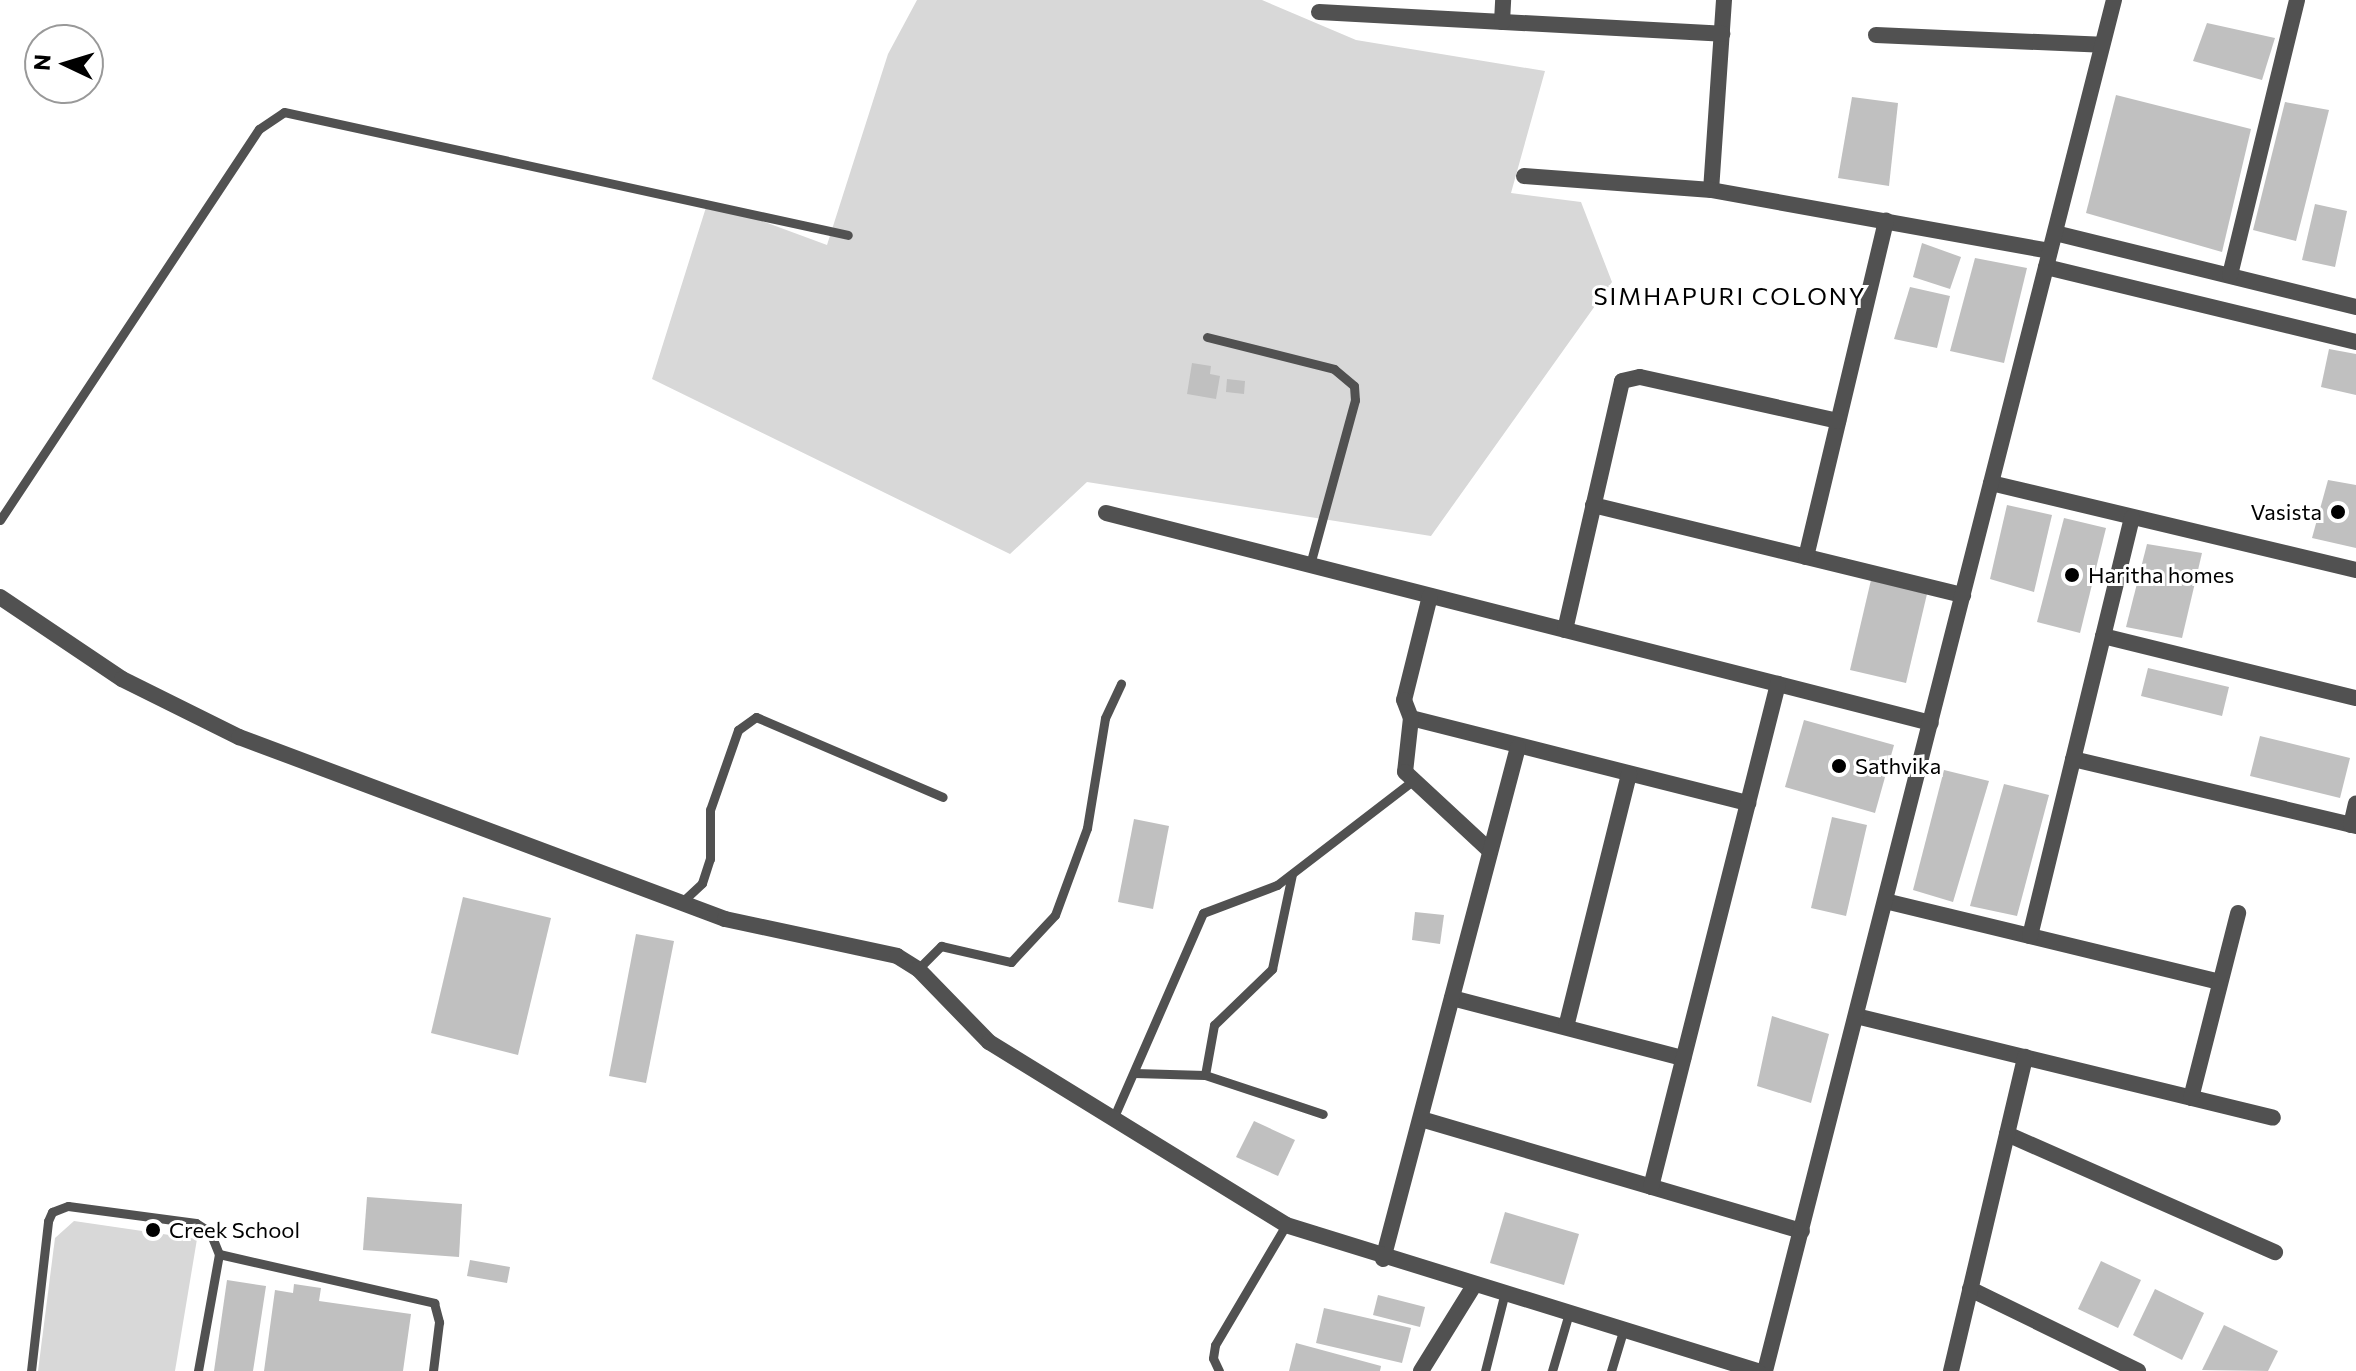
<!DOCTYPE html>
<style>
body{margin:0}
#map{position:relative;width:2356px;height:1371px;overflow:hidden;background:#fff;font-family:Commissioner,sans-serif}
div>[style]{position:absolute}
.green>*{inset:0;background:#d8d8d8}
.building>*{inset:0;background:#c0c0c0}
.service>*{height:9px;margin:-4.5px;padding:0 4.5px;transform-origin:4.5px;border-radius:4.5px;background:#515151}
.minor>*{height:16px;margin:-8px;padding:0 8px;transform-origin:8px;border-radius:8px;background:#515151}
.tertiary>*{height:16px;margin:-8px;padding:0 8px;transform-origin:8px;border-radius:8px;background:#515151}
.dots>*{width:22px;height:22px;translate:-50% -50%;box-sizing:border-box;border:4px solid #fff;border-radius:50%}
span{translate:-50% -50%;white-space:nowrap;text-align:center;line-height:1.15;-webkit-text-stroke:6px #fff;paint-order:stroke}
.poi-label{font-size:22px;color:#000}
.right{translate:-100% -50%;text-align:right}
.left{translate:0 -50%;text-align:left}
.neighbourhood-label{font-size:24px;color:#000;letter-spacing:2px}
.north{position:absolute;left:24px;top:24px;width:80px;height:80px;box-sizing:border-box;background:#fff;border:2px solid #999;border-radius:50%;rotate:274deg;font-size:22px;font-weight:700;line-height:32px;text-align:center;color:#000}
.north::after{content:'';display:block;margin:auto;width:28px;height:36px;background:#000;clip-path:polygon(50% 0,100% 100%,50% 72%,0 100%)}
</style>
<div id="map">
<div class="green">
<div style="clip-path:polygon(917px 0,1262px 0,1356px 40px,1545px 71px,1511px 193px,1581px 202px,1612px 282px,1431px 536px,1087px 482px,1010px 554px,652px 379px,708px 201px,827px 245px,888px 54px)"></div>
<div style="clip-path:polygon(74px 1221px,197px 1239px,175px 1371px,38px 1371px,55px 1238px)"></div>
</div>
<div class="building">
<div style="clip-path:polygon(2207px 23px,2275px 38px,2262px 80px,2193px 61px)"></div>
<div style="clip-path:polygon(2116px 95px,2251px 129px,2222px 252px,2086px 213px)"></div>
<div style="clip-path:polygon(1852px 97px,1898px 103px,1889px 186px,1838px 178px)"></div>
<div style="clip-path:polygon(2285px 102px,2329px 110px,2296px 241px,2253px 230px)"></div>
<div style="clip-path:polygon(2315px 204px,2347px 211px,2335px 267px,2302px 260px)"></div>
<div style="clip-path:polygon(1922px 243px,1961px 257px,1950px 289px,1913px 277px)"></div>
<div style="clip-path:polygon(1975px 258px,2027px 268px,2004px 363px,1950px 351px)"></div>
<div style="clip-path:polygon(1910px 287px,1950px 296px,1937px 348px,1894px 339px)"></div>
<div style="clip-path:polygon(2329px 349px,2356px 354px,2356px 395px,2321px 387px)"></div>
<div style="clip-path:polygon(1192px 363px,1211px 366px,1210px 374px,1220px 376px,1216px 399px,1187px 394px)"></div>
<div style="clip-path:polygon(1227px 379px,1245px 381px,1244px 394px,1226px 392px)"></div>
<div style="clip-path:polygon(2328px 480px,2356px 485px,2356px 548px,2312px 538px)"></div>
<div style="clip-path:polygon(2007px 505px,2052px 515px,2034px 592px,1990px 579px)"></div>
<div style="clip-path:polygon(2064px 518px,2106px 528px,2080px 633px,2037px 622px)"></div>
<div style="clip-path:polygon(2147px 544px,2202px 553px,2182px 638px,2126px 627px)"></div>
<div style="clip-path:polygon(1871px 580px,1927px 594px,1906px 683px,1850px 670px)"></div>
<div style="clip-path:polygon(2148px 668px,2229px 687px,2222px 716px,2141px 696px)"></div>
<div style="clip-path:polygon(1804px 720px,1894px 745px,1875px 813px,1785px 787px)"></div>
<div style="clip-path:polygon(2260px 736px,2350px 758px,2340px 798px,2250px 776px)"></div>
<div style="clip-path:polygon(1944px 770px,1989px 781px,1953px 902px,1913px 890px)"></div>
<div style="clip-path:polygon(2004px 784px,2049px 795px,2017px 916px,1970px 906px)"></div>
<div style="clip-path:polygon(1832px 817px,1867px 825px,1846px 916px,1811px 908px)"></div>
<div style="clip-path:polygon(1134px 819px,1169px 826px,1153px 909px,1118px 902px)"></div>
<div style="clip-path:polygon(463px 897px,551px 918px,518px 1055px,431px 1033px)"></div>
<div style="clip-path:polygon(1415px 912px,1444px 915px,1440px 944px,1412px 940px)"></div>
<div style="clip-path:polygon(636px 934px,674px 941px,646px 1083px,609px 1076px)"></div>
<div style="clip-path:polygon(1772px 1016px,1829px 1034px,1811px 1103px,1757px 1086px)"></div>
<div style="clip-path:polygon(1254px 1121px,1295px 1140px,1278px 1176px,1236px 1157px)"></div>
<div style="clip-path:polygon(367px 1197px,462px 1204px,459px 1257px,363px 1250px)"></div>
<div style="clip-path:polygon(1505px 1212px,1579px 1234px,1564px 1285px,1490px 1263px)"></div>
<div style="clip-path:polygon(470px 1260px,510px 1267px,507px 1283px,467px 1276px)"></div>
<div style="clip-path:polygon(2101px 1261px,2141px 1280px,2118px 1328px,2078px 1309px)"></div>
<div style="clip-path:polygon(227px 1280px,266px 1286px,253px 1371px,214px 1371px)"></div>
<div style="clip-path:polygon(294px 1284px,321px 1288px,319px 1301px,411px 1314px,403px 1371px,264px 1371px,275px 1290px,293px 1293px)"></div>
<div style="clip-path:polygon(2155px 1289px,2204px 1313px,2182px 1360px,2133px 1335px)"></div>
<div style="clip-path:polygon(1378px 1295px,1425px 1307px,1420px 1327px,1373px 1315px)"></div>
<div style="clip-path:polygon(1324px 1308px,1411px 1328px,1402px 1363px,1316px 1343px)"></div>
<div style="clip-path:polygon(2224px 1325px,2278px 1351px,2268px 1371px,2202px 1370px)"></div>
<div style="clip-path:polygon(1296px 1343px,1381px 1366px,1380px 1371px,1289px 1371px)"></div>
</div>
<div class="service">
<div style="left:1207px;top:337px;width:131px;rotate:14.1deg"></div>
<div style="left:1334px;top:369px;width:26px;rotate:40deg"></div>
<div style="left:1354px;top:386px;width:14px;rotate:86deg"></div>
<div style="left:1355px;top:400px;width:171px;rotate:105.3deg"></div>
<div style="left:0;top:520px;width:469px;rotate:-56.5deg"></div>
<div style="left:259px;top:129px;width:30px;rotate:-34deg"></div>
<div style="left:284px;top:112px;width:577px;rotate:12.3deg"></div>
<div style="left:683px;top:901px;width:26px;rotate:-43deg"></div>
<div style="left:702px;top:883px;width:25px;rotate:-72deg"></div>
<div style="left:710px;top:859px;width:49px;rotate:-90deg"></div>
<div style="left:710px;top:810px;width:85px;rotate:-70.7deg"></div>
<div style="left:738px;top:730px;width:22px;rotate:-36deg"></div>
<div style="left:756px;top:717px;width:203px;rotate:23.2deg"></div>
<div style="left:918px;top:969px;width:33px;rotate:-45deg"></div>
<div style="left:941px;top:946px;width:72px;rotate:12.9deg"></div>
<div style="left:1011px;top:962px;width:64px;rotate:-46.9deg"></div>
<div style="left:1055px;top:915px;width:93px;rotate:-69.8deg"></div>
<div style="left:1087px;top:828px;width:111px;rotate:-80.7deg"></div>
<div style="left:1105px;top:718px;width:38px;rotate:-65deg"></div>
<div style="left:1134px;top:1073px;width:71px;rotate:1.6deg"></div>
<div style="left:1205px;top:1075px;width:124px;rotate:18.3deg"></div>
<div style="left:1205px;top:1075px;width:51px;rotate:-79.8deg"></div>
<div style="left:1214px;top:1025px;width:81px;rotate:-44deg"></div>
<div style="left:1272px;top:969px;width:97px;rotate:-78.1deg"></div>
<div style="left:1113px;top:1119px;width:225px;rotate:-66.4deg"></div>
<div style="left:1203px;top:913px;width:79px;rotate:-20.7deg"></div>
<div style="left:1277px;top:885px;width:173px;rotate:-37.5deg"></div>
<div style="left:219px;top:1254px;width:221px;rotate:12.8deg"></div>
<div style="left:434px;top:1303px;width:20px;rotate:75deg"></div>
<div style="left:439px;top:1322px;width:49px;rotate:97deg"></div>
<div style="left:31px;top:1371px;width:151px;rotate:-83.5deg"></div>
<div style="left:48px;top:1221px;width:10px;rotate:-66deg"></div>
<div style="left:52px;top:1212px;width:17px;rotate:-21deg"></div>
<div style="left:68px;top:1206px;width:129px;rotate:7.6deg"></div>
<div style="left:196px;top:1223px;width:17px;rotate:33deg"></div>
<div style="left:210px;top:1232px;width:24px;rotate:68deg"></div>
<div style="left:219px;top:1254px;width:119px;rotate:100.2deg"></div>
<div style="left:1219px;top:1371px;width:14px;rotate:-115deg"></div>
<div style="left:1213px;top:1358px;width:13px;rotate:-81deg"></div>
<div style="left:1215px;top:1345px;width:139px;rotate:-59.4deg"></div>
<div style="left:1485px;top:1371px;width:77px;rotate:-75.8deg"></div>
<div style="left:1552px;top:1371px;width:60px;rotate:-73.7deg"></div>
<div style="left:1611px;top:1371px;width:45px;rotate:-73.2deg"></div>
</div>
<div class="minor">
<div style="left:1724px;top:0;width:190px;rotate:93.9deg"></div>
<div style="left:1711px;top:190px;width:344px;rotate:10.2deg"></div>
<div style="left:1319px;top:12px;width:404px;rotate:3.1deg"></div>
<div style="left:1502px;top:22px;width:22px;rotate:-87deg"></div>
<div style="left:1876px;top:35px;width:226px;rotate:2.5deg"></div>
<div style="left:1524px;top:176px;width:188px;rotate:4.3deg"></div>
<div style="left:2055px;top:233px;width:310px;rotate:13.8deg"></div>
<div style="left:2046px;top:267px;width:319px;rotate:13.6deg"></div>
<div style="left:2230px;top:275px;width:283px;rotate:-76.3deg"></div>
<div style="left:1991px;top:483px;width:375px;rotate:13.4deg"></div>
<div style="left:1593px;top:505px;width:381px;rotate:13.7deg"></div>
<div style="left:1106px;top:513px;width:851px;rotate:14.28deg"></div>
<div style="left:1806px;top:557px;width:346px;rotate:-76.6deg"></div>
<div style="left:1430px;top:596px;width:107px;rotate:104deg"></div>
<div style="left:1404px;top:700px;width:19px;rotate:69deg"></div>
<div style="left:1411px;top:718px;width:348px;rotate:14.2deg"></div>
<div style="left:1565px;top:630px;width:255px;rotate:-77.1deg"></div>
<div style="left:1622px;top:381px;width:18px;rotate:-13deg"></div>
<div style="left:1640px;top:377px;width:203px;rotate:12.5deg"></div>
<div style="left:2103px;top:636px;width:260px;rotate:13.8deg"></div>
<div style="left:1411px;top:718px;width:54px;rotate:96.3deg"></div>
<div style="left:1405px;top:772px;width:116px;rotate:42.9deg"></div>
<div style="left:2073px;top:759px;width:291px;rotate:13.3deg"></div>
<div style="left:2351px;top:825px;width:22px;rotate:-77deg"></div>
<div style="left:1885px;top:901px;width:344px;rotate:13.6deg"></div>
<div style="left:2030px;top:936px;width:431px;rotate:-76.3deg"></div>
<div style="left:1452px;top:998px;width:239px;rotate:14.6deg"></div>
<div style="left:1856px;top:1016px;width:429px;rotate:13.7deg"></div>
<div style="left:1566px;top:1027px;width:261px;rotate:-76deg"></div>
<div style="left:2191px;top:1098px;width:191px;rotate:-75.7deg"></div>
<div style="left:1421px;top:1119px;width:397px;rotate:16.4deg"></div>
<div style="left:2007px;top:1134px;width:293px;rotate:23.8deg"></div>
<div style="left:1651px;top:1187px;width:519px;rotate:-75.83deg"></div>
<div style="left:1383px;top:1259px;width:529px;rotate:-75.23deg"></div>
<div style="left:1970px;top:1289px;width:187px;rotate:26deg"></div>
<div style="left:1421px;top:1371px;width:99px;rotate:-58.2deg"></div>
<div style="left:1765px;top:1371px;width:1415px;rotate:-75.72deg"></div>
<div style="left:1951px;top:1371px;width:323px;rotate:-76.7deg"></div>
</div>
<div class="tertiary">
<div style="left:0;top:597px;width:147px;rotate:33.9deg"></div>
<div style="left:122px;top:679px;width:131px;rotate:26.4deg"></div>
<div style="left:239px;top:737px;width:519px;rotate:20.53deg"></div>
<div style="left:725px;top:919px;width:176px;rotate:12.1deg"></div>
<div style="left:897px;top:956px;width:25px;rotate:32deg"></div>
<div style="left:918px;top:969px;width:102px;rotate:45.8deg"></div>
<div style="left:989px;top:1042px;width:349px;rotate:31.6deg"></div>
<div style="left:1286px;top:1225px;width:494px;rotate:17.2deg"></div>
</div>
<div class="dots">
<div style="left:2338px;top:512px;background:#000"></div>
<div style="left:2072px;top:575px;background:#000"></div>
<div style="left:1839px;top:766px;background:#000"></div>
<div style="left:153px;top:1230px;background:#000"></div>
</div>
<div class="poi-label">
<span class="right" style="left:2322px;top:512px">Vasista</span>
<span class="left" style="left:2088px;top:575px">Haritha homes</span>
<span class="left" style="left:1855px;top:766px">Sathvika</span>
<span class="left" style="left:169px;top:1230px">Creek School</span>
</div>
<div class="neighbourhood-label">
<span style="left:1730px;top:296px">SIMHAPURI COLONY</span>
</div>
<div class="north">N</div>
</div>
